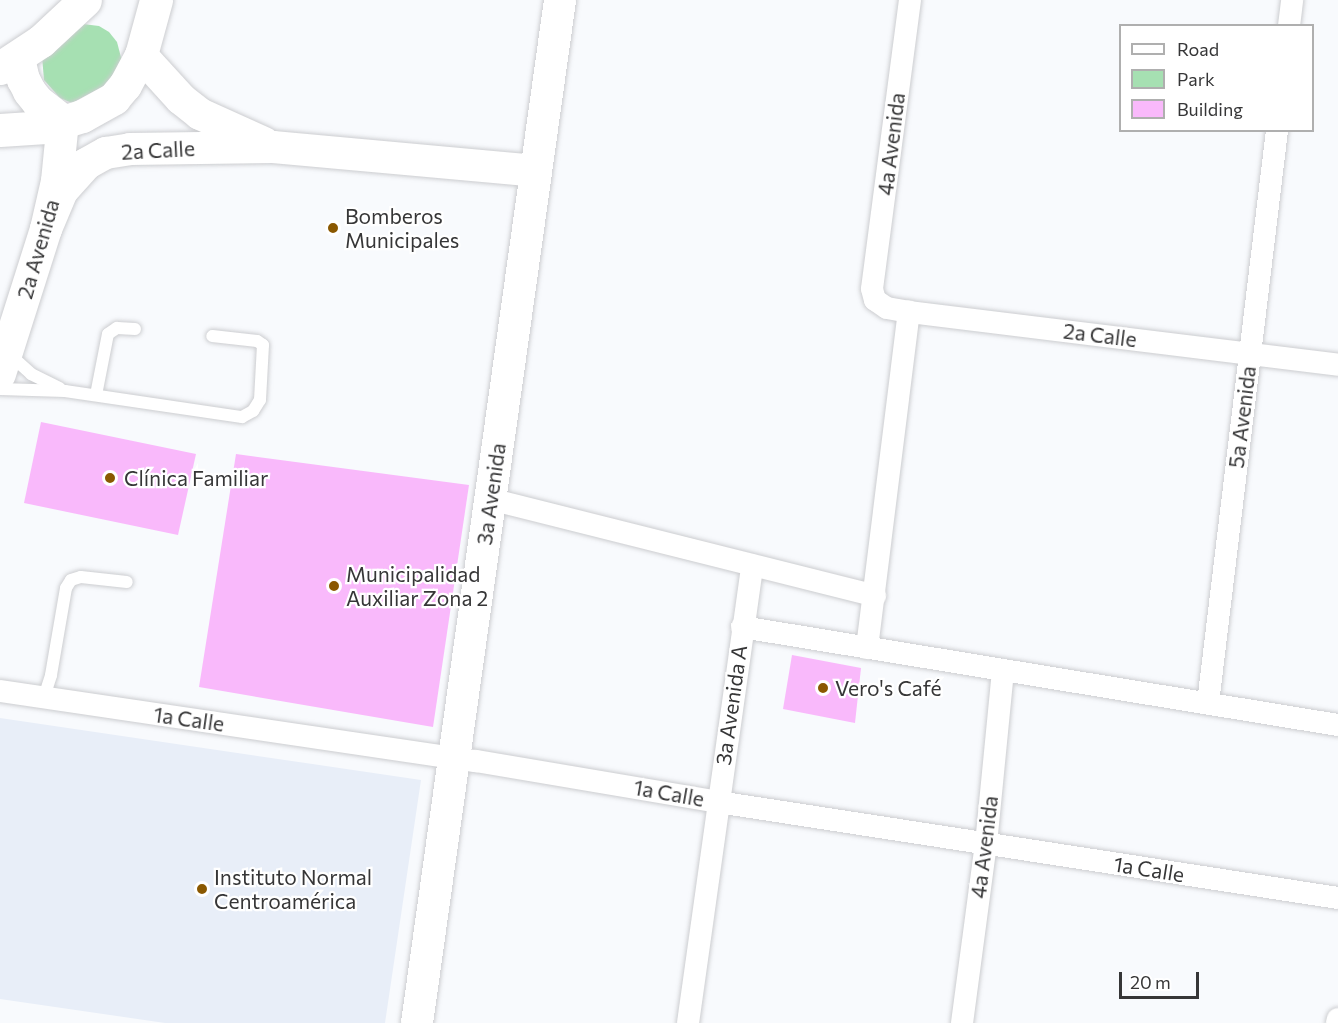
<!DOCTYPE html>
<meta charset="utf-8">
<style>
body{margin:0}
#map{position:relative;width:1338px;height:1023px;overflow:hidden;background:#f8fafd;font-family:Commissioner,sans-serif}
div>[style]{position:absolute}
.built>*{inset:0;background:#e8eef8}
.green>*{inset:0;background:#a6e0b2}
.building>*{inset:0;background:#f9b9fb}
.roads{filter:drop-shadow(0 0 2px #cccdd0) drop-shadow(0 0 2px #cccdd0)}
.lane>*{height:12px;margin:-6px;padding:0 6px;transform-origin:6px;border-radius:6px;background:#fff}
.street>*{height:22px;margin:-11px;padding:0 11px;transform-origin:11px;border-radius:11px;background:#fff}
.secondary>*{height:32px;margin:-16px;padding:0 16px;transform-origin:16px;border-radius:16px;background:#fff}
.highway>*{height:33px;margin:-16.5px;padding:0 16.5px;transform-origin:16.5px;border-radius:16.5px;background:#fff}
.dots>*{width:16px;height:16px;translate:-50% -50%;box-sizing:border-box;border:3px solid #fff;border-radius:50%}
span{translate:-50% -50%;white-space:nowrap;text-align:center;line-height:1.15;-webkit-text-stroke:4.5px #fff;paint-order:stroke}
.street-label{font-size:21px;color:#363637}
.poi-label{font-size:21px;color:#363637}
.left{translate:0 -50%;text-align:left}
.legend{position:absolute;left:1119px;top:24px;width:195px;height:108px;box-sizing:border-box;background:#fff;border:2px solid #afafaf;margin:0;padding:8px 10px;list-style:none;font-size:18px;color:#363637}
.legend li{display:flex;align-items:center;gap:12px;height:30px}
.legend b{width:30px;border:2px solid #afafaf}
.scale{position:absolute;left:1119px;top:972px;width:80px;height:27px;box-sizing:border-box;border:3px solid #363637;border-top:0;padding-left:8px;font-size:18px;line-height:21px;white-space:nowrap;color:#363637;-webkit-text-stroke:4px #fff;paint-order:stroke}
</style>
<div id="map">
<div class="built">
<div style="clip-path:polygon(0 718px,421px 780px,385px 1023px,165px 1023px,0 999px)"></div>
</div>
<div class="green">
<div style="clip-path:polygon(75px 23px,99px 26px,109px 32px,117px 42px,123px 65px,121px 77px,72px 103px,60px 98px,44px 80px,42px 56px)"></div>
</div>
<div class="building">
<div style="clip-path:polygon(41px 422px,196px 454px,178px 535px,24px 503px)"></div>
<div style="clip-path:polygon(236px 454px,469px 485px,433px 727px,199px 687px)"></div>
<div style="clip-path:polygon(792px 655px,861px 668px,855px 723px,783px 709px)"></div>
</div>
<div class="roads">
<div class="lane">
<div style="left:8px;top:353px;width:31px;rotate:42deg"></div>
<div style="left:31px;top:374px;width:32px;rotate:26deg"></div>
<div style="left:0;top:389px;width:65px;rotate:1.8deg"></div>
<div style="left:65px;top:391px;width:179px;rotate:8.4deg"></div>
<div style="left:242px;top:417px;width:13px;rotate:-29deg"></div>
<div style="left:253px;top:411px;width:13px;rotate:-58deg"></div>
<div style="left:260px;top:400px;width:55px;rotate:-86.9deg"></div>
<div style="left:263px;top:345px;width:7px;rotate:-146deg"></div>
<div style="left:257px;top:341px;width:45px;rotate:-173.7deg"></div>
<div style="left:96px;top:395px;width:62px;rotate:-78.9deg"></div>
<div style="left:108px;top:334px;width:11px;rotate:-34deg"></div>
<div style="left:117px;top:328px;width:18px;rotate:3deg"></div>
<div style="left:44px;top:697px;width:23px;rotate:-72deg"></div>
<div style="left:51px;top:675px;width:88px;rotate:-80.2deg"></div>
<div style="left:66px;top:588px;width:9px;rotate:-58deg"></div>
<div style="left:71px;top:580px;width:10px;rotate:-17deg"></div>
<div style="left:81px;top:577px;width:46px;rotate:6.2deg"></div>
</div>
<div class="street">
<div style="left:910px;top:0;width:291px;rotate:97.5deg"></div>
<div style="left:872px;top:289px;width:11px;rotate:75deg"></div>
<div style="left:875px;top:300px;width:14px;rotate:34deg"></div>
<div style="left:887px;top:308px;width:22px;rotate:10deg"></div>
<div style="left:909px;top:312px;width:432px;rotate:7deg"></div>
<div style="left:1289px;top:26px;width:26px;rotate:-83deg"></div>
<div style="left:490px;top:499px;width:397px;rotate:14.1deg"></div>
<div style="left:742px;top:627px;width:604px;rotate:9.34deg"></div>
<div style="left:867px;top:648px;width:339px;rotate:-82.9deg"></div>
<div style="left:0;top:691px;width:481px;rotate:8.4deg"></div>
<div style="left:476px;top:761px;width:245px;rotate:9.6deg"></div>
<div style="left:718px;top:802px;width:627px;rotate:8.8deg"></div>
<div style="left:1208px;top:703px;width:577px;rotate:-83.13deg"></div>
<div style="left:688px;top:1023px;width:462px;rotate:-82deg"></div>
<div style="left:962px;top:1023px;width:181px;rotate:-82.4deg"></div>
<div style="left:986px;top:844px;width:175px;rotate:-84.4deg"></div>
<div style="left:1337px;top:1023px;width:4px;rotate:-76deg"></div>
</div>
<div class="secondary">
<div style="left:141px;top:55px;width:59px;rotate:47.7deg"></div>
<div style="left:181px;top:99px;width:24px;rotate:38deg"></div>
<div style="left:200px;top:114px;width:70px;rotate:24.4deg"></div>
<div style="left:46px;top:229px;width:41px;rotate:-67.2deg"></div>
<div style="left:62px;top:191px;width:36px;rotate:-48deg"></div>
<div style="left:86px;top:164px;width:23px;rotate:-29deg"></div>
<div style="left:106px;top:153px;width:24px;rotate:-9deg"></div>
<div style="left:130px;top:149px;width:143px;rotate:-0.8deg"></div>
<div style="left:273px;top:147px;width:264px;rotate:5.2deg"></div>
<div style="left:0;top:374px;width:152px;rotate:-72.4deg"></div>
<div style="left:46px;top:229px;width:49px;rotate:-77.1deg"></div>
<div style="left:57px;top:181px;width:60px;rotate:-84.3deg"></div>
<div style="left:417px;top:1023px;width:1033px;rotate:-82.04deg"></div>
</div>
<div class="highway">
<div style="left:18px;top:58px;width:22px;rotate:77deg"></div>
<div style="left:23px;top:79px;width:13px;rotate:63deg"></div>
<div style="left:29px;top:91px;width:13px;rotate:51deg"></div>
<div style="left:37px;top:101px;width:33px;rotate:38deg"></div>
<div style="left:0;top:68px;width:49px;rotate:-33.4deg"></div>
<div style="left:41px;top:41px;width:60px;rotate:-43deg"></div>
<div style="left:0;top:130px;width:46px;rotate:-3.7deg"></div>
<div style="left:46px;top:127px;width:38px;rotate:-17deg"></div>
<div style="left:82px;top:116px;width:37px;rotate:-29deg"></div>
<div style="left:114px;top:98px;width:17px;rotate:-50deg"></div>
<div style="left:125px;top:85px;width:34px;rotate:-62deg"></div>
<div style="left:141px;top:55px;width:57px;rotate:-74.7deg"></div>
</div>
</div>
<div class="dots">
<div style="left:333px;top:228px;background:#8a5801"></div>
<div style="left:110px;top:478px;background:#8a5801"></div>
<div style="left:334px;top:586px;background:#8a5801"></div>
<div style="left:823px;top:688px;background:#8a5801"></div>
<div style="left:202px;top:889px;background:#8a5801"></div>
</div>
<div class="street-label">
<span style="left:891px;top:144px;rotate:-83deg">4a Avenida</span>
<span style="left:158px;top:150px;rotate:-3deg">2a Calle</span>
<span style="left:38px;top:249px;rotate:-74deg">2a Avenida</span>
<span style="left:1100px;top:335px;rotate:7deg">2a Calle</span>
<span style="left:1242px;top:417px;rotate:-83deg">5a Avenida</span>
<span style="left:491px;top:494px;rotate:-82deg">3a Avenida</span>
<span style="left:731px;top:705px;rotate:-82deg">3a Avenida A</span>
<span style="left:189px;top:719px;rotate:8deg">1a Calle</span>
<span style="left:669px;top:793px;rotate:10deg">1a Calle</span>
<span style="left:984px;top:847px;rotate:-83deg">4a Avenida</span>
<span style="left:1149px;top:869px;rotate:9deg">1a Calle</span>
</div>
<div class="poi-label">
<span class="left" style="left:345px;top:228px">Bomberos<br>Municipales</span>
<span class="left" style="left:124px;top:478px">Clínica Familiar</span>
<span class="left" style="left:346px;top:586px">Municipalidad<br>Auxiliar Zona 2</span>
<span class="left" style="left:835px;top:688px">Vero's Café</span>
<span class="left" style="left:214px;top:889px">Instituto Normal<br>Centroamérica</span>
</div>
<ul class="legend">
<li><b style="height:8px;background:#fff"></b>Road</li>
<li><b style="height:16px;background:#a6e0b2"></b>Park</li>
<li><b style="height:16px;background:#f9b9fb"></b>Building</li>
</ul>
<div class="scale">20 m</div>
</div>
